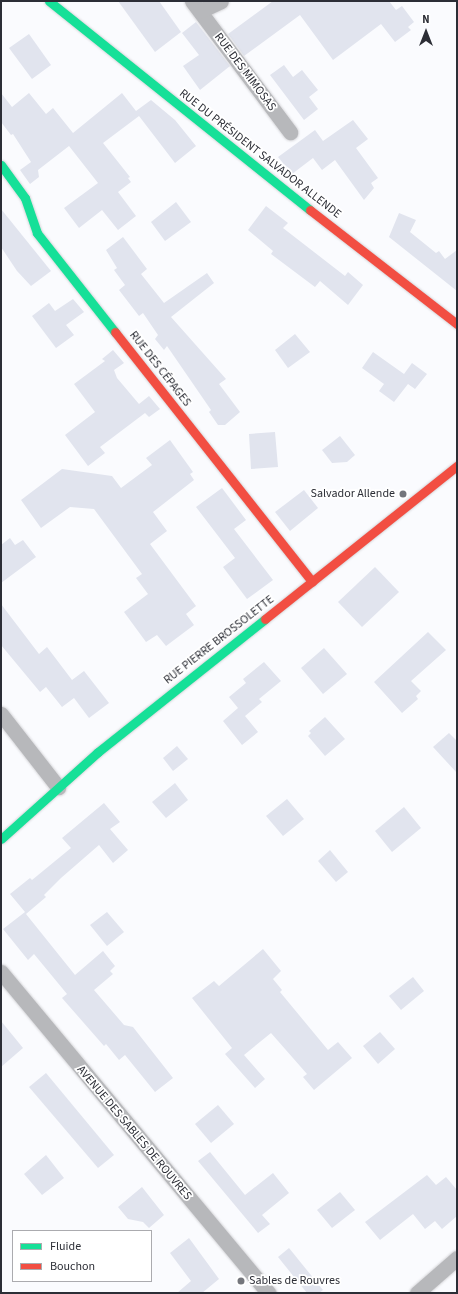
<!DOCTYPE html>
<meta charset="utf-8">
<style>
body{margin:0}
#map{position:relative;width:458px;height:1294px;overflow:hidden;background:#fafbfe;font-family:"Source Sans 3",sans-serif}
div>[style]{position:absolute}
.building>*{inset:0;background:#e1e4ee}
.roads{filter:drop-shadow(0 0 1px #d6d6d9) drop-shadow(0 0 1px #d6d6d9)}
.street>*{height:15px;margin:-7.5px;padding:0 7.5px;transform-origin:7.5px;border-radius:7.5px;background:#b7b8bb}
.fast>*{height:9px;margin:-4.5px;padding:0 4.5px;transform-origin:4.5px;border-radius:4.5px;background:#16e098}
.jam>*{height:9px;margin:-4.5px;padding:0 4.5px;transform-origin:4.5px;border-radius:4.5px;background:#f24e42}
.dots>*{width:11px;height:11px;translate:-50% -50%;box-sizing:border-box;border:2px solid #fff;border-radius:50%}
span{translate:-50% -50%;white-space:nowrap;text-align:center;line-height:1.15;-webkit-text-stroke:3.5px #fff;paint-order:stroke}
.street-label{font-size:12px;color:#2c2e36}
.poi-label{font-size:12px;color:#2c2e36}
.right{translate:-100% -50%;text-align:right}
.left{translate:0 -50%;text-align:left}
.frame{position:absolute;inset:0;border:2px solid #2c2e36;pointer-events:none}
.legend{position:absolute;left:12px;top:1230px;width:140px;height:52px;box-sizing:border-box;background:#fff;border:1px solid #ababaf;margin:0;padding:5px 7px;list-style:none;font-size:12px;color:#2c2e36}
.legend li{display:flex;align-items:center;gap:8px;height:20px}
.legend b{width:20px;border:1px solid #ababaf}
.north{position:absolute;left:406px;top:12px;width:40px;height:40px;-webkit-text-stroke:3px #fff;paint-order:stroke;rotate:0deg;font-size:11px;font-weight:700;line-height:16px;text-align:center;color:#2c2e36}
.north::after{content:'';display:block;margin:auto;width:14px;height:18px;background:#2c2e36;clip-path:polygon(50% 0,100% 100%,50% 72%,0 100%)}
</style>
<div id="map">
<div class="building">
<div style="clip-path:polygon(118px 1px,159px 1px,181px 32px,155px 52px)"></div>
<div style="clip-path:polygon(273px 1px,389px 1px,396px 10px,402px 6px,414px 22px,408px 27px,411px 30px,395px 42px,381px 24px,333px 60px,300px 15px,244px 56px,228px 34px)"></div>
<div style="clip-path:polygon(196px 22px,230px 66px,200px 90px,183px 66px,199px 55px,182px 33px)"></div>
<div style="clip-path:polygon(29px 34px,51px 65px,32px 79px,9px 48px)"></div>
<div style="clip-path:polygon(284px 65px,293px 77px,302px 70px,318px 90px,309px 97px,318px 109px,304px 120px,270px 75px)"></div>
<div style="clip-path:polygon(1px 93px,12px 107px,29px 93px,46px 114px,53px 108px,73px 133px,122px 93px,136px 111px,151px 100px,175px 120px,196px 146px,175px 163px,139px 116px,103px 143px,130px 177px,128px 178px,131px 182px,118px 192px,136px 216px,118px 230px,102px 210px,79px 228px,64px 208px,98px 183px,69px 146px,38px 170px,39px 177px,30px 184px,20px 170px,31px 162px,13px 134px,11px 135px,1px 122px)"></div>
<div style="clip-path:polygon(353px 120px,368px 139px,356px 148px,378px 178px,371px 183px,374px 188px,364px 200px,335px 160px,322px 170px,313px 158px,292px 174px,278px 157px,315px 130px,323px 141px)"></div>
<div style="clip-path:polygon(176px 202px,191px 222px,165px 241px,151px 222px)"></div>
<div style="clip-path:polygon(266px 206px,288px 223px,283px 228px,345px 276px,348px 272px,363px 285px,348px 305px,320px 281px,315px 287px,271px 254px,273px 251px,248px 230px)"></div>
<div style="clip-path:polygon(1px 209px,51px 271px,31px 286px,17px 271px,1px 247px)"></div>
<div style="clip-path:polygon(399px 213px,416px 220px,410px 232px,436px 253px,439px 251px,445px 259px,457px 250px,457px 291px,389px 237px)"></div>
<div style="clip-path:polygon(123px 237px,147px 269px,141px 274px,164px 303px,207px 273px,214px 283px,171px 317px,226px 379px,219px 384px,240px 412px,225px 425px,218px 425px,209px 412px,211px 410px,167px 346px,164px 350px,155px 339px,158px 335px,143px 313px,139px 316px,119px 290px,125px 285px,114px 270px,117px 268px,106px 250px)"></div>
<div style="clip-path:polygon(73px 299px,84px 312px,66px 325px,74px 335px,56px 348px,32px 316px,49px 303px,55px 311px)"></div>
<div style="clip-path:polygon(295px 334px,310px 352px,288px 368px,275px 350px)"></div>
<div style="clip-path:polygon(113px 350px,124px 363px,114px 370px,117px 378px,139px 404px,149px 396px,160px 409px,149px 417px,145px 413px,100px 447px,105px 453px,88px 466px,65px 435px,95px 412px,74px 384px,105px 361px,102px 359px)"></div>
<div style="clip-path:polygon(373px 352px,404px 374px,412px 363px,427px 374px,415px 389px,408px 384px,394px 402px,379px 391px,384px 384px,362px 368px)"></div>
<div style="clip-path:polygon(275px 432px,278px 467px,251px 469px,249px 434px)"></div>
<div style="clip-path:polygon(340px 436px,355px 455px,347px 462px,332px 463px,322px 450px)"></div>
<div style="clip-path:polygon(170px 440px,193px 472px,190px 474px,194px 480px,153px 512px,167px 531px,150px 544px,196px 606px,186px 614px,194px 625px,166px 646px,157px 635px,146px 642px,124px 612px,148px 594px,136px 578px,142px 574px,94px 509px,70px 507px,41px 528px,21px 500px,62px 469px,112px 476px,121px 488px,152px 465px,146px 458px)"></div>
<div style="clip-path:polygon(222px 488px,246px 520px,234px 529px,273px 580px,247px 599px,223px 567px,235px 558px,196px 507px)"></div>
<div style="clip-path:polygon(304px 490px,318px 508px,290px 531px,275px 512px)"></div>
<div style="clip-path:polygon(10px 538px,15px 545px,23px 540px,36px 557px,1px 583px,1px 545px)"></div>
<div style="clip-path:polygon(375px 567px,399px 592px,362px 627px,338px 602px)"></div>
<div style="clip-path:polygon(1px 604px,39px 654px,47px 647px,72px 680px,84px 671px,109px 703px,89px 718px,74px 698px,62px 707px,46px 687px,40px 692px,1px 645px)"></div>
<div style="clip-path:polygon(428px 632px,446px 650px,411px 681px,421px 691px,416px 696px,418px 699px,402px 713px,374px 682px)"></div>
<div style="clip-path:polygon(324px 648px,347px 674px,323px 694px,301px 668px)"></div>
<div style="clip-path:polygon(264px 662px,281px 681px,259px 699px,262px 702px,245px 716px,258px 732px,242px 745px,223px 721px,238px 708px,229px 697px,246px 683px,243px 679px)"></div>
<div style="clip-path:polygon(325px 717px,345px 739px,325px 756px,308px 736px,311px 733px,309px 731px)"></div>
<div style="clip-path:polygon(449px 733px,457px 741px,457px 773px,433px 747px)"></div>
<div style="clip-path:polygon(177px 746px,188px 759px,173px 771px,163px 758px)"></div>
<div style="clip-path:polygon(175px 783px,188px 800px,166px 818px,152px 802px)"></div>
<div style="clip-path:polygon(287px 799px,304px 819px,283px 836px,266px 816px)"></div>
<div style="clip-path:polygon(104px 803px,120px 822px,110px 829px,128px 850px,113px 863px,99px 845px,61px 878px,44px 895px,46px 897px,26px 914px,75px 975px,103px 951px,115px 966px,110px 971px,113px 974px,94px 990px,124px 1025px,133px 1027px,173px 1078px,155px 1092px,125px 1055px,119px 1060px,106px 1044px,104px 1046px,62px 998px,67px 994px,34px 954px,28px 960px,3px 929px,25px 912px,10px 894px,30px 878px,32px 880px,71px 848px,62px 838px)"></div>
<div style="clip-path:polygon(404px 807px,421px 828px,392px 852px,375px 831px)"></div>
<div style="clip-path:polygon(330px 850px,348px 872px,336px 882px,318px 861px)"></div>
<div style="clip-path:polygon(107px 912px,124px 932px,107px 946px,90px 925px)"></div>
<div style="clip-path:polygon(263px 949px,281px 971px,273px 979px,282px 990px,280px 992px,328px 1050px,338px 1042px,352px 1058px,314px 1090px,303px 1077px,307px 1074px,271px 1033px,244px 1055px,265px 1079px,255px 1088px,225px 1054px,232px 1048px,192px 998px,214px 981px,219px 986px)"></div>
<div style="clip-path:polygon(413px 977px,424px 991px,401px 1010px,389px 996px)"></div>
<div style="clip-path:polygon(1px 1021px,23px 1048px,1px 1067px)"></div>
<div style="clip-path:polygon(380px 1032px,395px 1049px,378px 1064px,363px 1046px)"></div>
<div style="clip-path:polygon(46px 1073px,114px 1155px,98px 1168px,29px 1087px)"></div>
<div style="clip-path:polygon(218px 1105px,234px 1124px,211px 1143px,195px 1124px)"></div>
<div style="clip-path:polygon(210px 1152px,245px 1195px,273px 1173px,289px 1193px,262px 1215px,270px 1224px,258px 1233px,198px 1161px)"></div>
<div style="clip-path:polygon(46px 1155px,64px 1178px,42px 1195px,24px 1174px)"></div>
<div style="clip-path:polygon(427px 1175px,436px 1185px,446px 1177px,457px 1190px,457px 1216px,442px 1229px,435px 1221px,425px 1229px,413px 1214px,380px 1240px,365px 1222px)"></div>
<div style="clip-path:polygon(142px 1187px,164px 1215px,149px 1228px,143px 1222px,128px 1219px,118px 1207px)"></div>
<div style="clip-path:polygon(340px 1192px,355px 1210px,332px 1228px,317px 1210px)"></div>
<div style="clip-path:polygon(189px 1238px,219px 1279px,202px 1293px,177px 1293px,191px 1281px,170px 1253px)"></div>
<div style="clip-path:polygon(289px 1248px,323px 1290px,319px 1293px,307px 1293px,278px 1257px)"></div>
</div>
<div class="roads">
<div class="street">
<div style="left:192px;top:1px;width:164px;rotate:53.2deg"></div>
<div style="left:200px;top:11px;width:23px;rotate:-25deg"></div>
<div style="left:1px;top:714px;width:93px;rotate:52deg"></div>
<div style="left:1px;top:972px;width:418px;rotate:50.2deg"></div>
<div style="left:417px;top:1293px;width:53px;rotate:-41.2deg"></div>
</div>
<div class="fast">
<div style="left:49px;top:1px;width:334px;rotate:38.7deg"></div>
<div style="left:1px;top:165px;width:41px;rotate:54deg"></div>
<div style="left:25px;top:198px;width:37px;rotate:71deg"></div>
<div style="left:37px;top:233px;width:126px;rotate:51.8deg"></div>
<div style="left:1px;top:839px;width:130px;rotate:-41.9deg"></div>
<div style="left:98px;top:752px;width:213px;rotate:-38.5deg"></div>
</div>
<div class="jam">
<div style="left:310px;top:210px;width:186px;rotate:37.8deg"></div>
<div style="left:115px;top:332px;width:318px;rotate:51.7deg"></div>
<div style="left:265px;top:619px;width:246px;rotate:-38.6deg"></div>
</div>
</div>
<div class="dots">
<div style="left:403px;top:494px;background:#74767c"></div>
<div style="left:241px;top:1281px;background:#74767c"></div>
</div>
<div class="street-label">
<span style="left:245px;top:72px;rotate:53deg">RUE DES MIMOSAS</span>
<span style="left:260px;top:154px;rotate:38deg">RUE DU PRÉSIDENT SALVADOR ALLENDE</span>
<span style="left:160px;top:369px;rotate:52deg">RUE DES CÉPAGES</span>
<span style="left:219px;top:640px;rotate:-38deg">RUE PIERRE BROSSOLETTE</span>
<span style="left:134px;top:1133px;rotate:50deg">AVENUE DES SABLES DE ROUVRES</span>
</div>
<div class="poi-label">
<span class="right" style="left:395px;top:494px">Salvador Allende</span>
<span class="left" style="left:249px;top:1281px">Sables de Rouvres</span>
</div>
<div class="frame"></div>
<ul class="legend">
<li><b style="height:5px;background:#16e098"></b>Fluide</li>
<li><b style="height:5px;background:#f24e42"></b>Bouchon</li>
</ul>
<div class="north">N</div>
</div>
